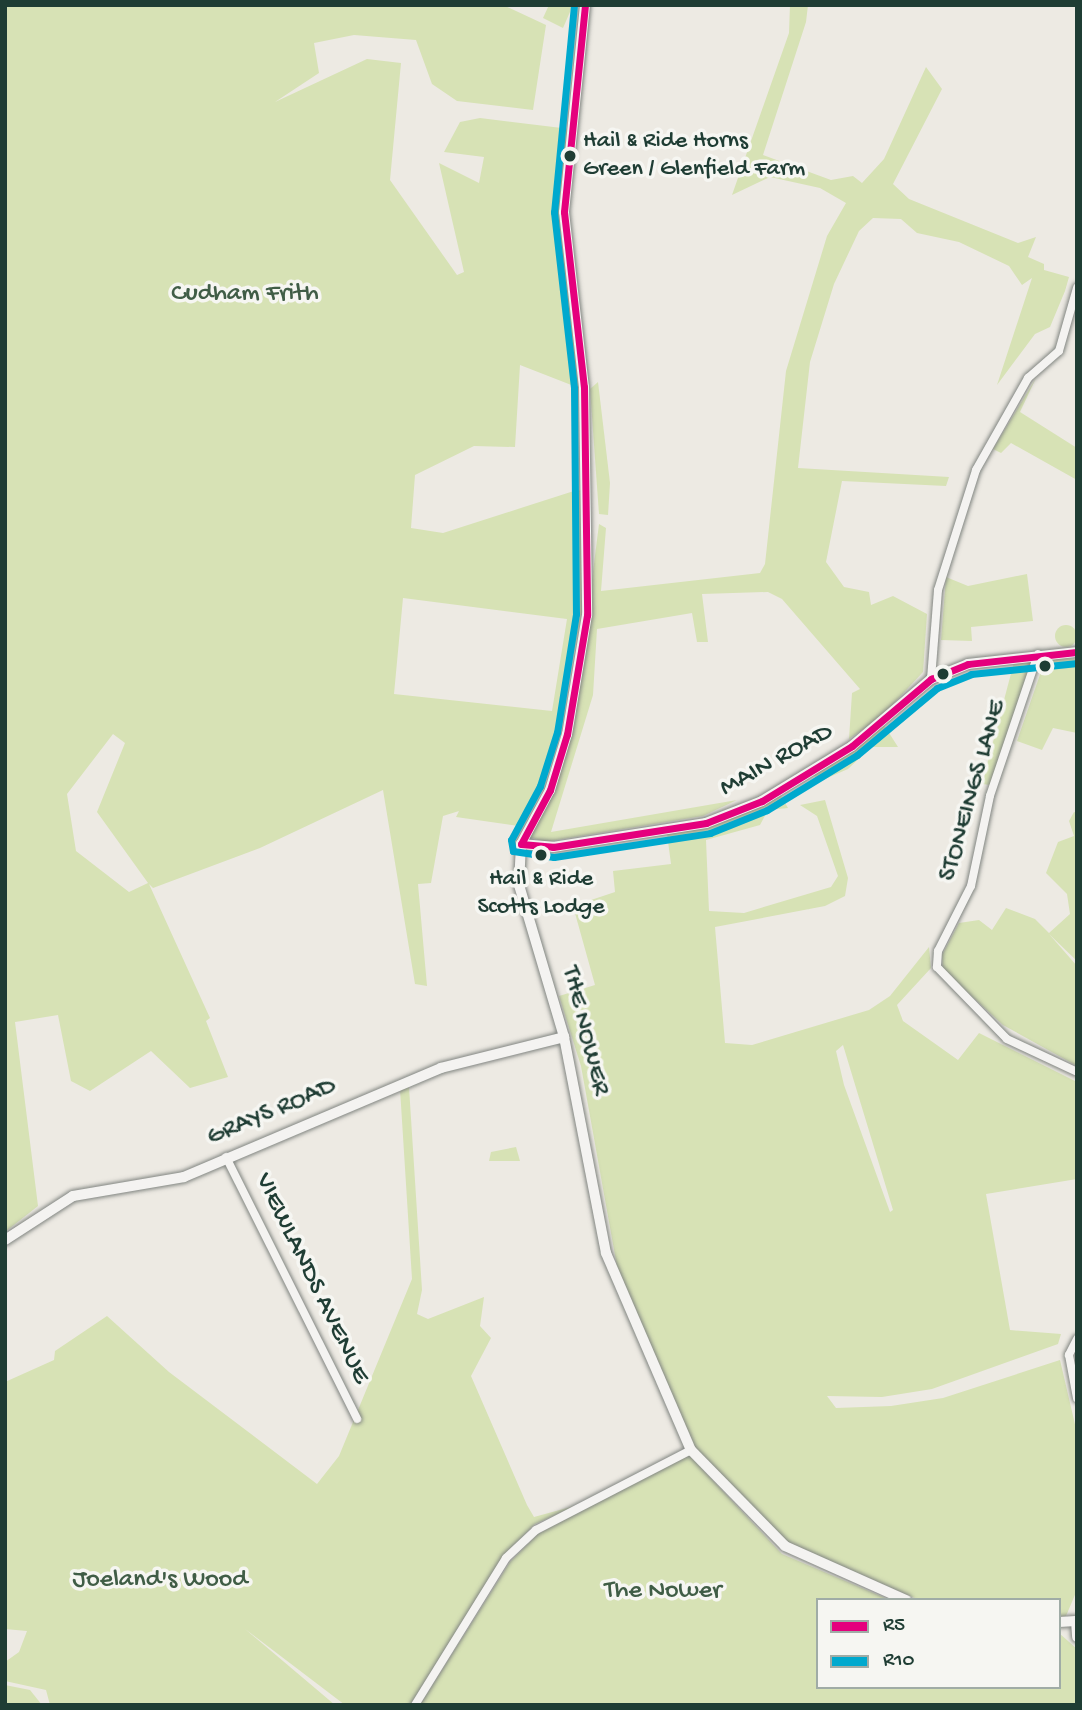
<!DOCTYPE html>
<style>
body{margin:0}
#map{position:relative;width:1082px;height:1710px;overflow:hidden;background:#edeae3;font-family:"Gochi Hand",sans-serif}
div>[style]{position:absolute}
.green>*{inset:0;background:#d7e2b5}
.round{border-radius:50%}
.roads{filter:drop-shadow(0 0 2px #818581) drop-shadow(0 0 2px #818581)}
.street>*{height:8px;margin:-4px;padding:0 4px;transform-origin:4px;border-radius:4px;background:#f4f3f1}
.secondary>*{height:10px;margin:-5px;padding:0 5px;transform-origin:5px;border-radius:5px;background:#f4f3f1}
.bus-1>*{height:7px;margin:-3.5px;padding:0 3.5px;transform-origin:3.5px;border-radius:3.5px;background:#e5007d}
.bus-2>*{height:7px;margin:-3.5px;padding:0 3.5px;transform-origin:3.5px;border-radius:3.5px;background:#00a9ce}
.dots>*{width:19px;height:19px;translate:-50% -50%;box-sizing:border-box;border:4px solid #f6f6f2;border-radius:50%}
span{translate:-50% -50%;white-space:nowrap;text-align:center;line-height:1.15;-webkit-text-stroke:7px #f6f6f2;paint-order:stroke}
.bus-label{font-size:24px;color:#1f3d34}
.left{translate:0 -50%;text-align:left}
.park-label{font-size:26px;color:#405d46}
.street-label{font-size:26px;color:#1f3d34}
.frame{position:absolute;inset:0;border:7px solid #1f3d34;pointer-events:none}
.legend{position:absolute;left:816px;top:1598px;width:245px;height:91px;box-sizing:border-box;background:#f6f6f2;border:2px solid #a0aca6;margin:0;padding:9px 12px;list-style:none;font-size:21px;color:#1f3d34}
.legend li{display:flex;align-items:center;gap:14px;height:35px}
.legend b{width:35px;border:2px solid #a0aca6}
</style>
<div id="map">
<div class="green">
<div style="clip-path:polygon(evenodd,5px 5px,503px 5px,546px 25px,533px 110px,457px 101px,432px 84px,416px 40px,354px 35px,314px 43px,319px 73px,275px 102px,367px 59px,401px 63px,390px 180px,457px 275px,464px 272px,439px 163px,479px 183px,484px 157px,444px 152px,460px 122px,480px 118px,570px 129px,561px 218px,579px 388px,520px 365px,515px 447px,474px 446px,415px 475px,411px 528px,443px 533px,577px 490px,586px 492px,582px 613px,548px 773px,519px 826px,456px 817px,459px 811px,443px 816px,431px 883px,418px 884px,427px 986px,415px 984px,383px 790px,260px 848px,153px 888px,149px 884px,210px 1018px,206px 1021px,228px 1077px,190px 1088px,151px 1051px,90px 1091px,71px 1081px,58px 1015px,15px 1022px,38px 1206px,5px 1232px,5px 5px,403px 598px,567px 619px,552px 711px,394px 694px,403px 598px,5px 5px,113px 734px,125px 743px,97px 812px,148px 883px,129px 892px,76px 851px,67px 794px,113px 734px)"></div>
<div style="clip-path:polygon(549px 5px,573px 5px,563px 28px,543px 18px)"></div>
<div style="clip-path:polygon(790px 5px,808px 5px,806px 22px,763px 155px,831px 180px,853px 176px,862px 183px,884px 159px,926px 67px,942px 89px,893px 184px,909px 199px,1018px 243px,1036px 237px,1028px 257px,1044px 264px,1044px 270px,1069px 277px,1065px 291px,1050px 327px,1035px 334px,997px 385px,1032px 278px,1022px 285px,1009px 266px,959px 242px,917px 233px,901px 219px,873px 218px,859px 231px,834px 284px,810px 362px,798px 468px,949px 477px,946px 486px,842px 481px,826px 562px,844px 587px,869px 592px,871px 605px,893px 596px,927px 614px,923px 672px,882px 716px,849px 739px,852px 693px,860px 689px,782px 599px,768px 592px,702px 594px,708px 642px,697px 642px,692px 613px,597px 629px,593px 695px,551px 832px,737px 800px,703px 816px,544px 842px,530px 837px,555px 791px,574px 724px,599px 524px,606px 528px,601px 591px,760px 573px,765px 564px,786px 371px,827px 236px,846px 203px,820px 188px,770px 177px,732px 195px,789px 33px)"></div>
<div style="clip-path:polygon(1036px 378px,1020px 412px,1077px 448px,1077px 480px,1011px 443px,1001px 453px,993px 449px)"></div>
<div style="clip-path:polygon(598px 382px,610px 483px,608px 515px,599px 514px,590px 389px)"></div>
<div style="clip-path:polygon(1027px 574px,1033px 621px,971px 627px,972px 641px,941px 640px,946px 577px,968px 586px)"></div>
<div class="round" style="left:1055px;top:625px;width:22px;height:22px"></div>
<div style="clip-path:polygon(1053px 658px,1077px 659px,1077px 733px,1053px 728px,1042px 750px,1017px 741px,1044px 663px)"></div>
<div style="clip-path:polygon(1032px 660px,990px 785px,982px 784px,1014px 662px)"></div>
<div style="clip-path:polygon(884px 725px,898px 747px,871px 747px,848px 769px,818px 782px,814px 775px)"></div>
<div style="clip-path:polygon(evenodd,780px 794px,788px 808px,768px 810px,760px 825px,706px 840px,709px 911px,744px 913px,831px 887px,838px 876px,817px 816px,800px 805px,825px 800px,848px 878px,845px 896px,825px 906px,715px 927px,725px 1043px,752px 1045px,869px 1010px,890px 996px,929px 947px,931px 968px,897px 1005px,903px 1021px,958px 1060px,979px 1033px,1077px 1082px,1077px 1179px,986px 1194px,1010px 1330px,1061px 1334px,1058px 1344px,932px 1389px,882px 1397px,827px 1396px,836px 1408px,891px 1406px,943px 1398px,1060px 1360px,1077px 1433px,1077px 1590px,1066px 1616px,1059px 1617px,1059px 1600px,919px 1600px,787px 1542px,695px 1453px,618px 1272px,581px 1066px,559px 996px,595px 985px,573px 906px,615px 892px,613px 871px,671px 864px,667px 834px,707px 828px,780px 794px,843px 1045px,893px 1210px,890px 1212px,844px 1085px,836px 1051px,843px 1045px)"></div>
<div style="clip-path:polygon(1074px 812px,1077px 813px,1077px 961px,1049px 934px,1077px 966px,1077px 1066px,1003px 1025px,943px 970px,942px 955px,959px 923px,979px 920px,992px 930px,1006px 908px,1035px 919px,1049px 933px,1070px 914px,1067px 894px,1046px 873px,1058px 842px,1074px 836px,1069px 821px)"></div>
<div style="clip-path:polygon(409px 1087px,422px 1290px,417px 1314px,428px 1319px,484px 1297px,480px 1326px,491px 1338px,471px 1376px,527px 1505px,534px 1517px,578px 1505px,535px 1524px,504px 1555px,410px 1705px,345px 1705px,245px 1629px,335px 1705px,50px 1705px,46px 1690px,5px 1681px,5px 1662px,19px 1652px,27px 1631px,5px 1629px,5px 1382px,54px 1360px,55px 1351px,107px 1316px,169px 1372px,317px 1484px,339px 1456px,412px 1279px,400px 1089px)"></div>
<div style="clip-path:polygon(516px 1147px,520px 1161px,489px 1161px,491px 1152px)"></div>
<div style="clip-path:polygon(688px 1454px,782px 1554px,890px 1600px,818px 1600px,818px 1687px,1059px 1687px,1059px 1633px,1077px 1649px,1077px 1705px,420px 1705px,510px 1562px,538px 1534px)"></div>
<div style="clip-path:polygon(5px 1685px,30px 1690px,42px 1705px,5px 1705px)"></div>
</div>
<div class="roads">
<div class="street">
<div style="left:1038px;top:654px;width:150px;rotate:108.7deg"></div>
<div style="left:990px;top:796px;width:92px;rotate:101.9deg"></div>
<div style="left:971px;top:886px;width:73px;rotate:116.9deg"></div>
<div style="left:938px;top:951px;width:16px;rotate:94deg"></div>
<div style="left:937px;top:967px;width:100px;rotate:45.8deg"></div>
<div style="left:1007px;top:1039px;width:77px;rotate:25.2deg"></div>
<div style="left:931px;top:679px;width:89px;rotate:-85.5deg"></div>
<div style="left:938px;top:590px;width:126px;rotate:-72.4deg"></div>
<div style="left:976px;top:470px;width:106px;rotate:-60.5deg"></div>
<div style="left:1028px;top:378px;width:41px;rotate:-41.1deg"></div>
<div style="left:1059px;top:351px;width:66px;rotate:-74.1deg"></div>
<div style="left:226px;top:1157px;width:293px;rotate:63.4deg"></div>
<div style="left:1077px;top:1339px;width:18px;rotate:117deg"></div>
<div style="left:1069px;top:1355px;width:44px;rotate:79.5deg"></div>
<div style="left:415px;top:1705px;width:173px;rotate:-58.2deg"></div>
<div style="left:506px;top:1558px;width:41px;rotate:-43deg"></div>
<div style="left:536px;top:1530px;width:174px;rotate:-27.3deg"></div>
</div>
<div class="secondary">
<div style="left:585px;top:5px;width:208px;rotate:95.8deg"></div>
<div style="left:564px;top:212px;width:176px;rotate:83.5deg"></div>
<div style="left:584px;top:387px;width:228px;rotate:89.2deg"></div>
<div style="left:587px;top:615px;width:121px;rotate:99.5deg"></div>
<div style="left:567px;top:734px;width:59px;rotate:106.9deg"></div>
<div style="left:550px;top:790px;width:61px;rotate:118.2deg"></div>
<div style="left:521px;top:844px;width:41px;rotate:92.8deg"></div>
<div style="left:519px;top:885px;width:159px;rotate:73.5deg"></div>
<div style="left:564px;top:1037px;width:220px;rotate:79deg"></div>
<div style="left:606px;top:1253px;width:215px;rotate:66.7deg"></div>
<div style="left:691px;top:1450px;width:134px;rotate:45.6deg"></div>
<div style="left:785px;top:1546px;width:133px;rotate:24.1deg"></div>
<div style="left:521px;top:844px;width:32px;rotate:5deg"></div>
<div style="left:553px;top:847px;width:155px;rotate:-8.9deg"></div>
<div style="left:706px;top:823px;width:60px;rotate:-21.4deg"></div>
<div style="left:762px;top:801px;width:105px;rotate:-31.4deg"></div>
<div style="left:852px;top:746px;width:104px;rotate:-40.3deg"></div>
<div style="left:931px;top:679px;width:40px;rotate:-22deg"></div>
<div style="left:968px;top:664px;width:110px;rotate:-6.3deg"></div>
<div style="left:5px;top:1240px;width:81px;rotate:-32.9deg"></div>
<div style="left:73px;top:1196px;width:113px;rotate:-9.7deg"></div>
<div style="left:184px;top:1177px;width:279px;rotate:-23deg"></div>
<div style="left:441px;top:1068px;width:127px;rotate:-14.1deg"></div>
<div style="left:1059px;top:1622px;width:17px;rotate:-3deg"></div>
<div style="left:1076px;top:1621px;width:16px;rotate:86deg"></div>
</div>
</div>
<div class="bus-1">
<div style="left:585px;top:5px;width:208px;rotate:95.8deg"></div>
<div style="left:564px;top:212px;width:176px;rotate:83.5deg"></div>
<div style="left:584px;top:387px;width:228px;rotate:89.2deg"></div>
<div style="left:587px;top:615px;width:121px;rotate:99.5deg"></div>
<div style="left:567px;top:734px;width:59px;rotate:106.9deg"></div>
<div style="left:550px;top:790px;width:61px;rotate:118.2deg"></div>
<div style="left:521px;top:844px;width:32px;rotate:5deg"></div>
<div style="left:553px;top:847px;width:155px;rotate:-8.9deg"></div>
<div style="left:706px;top:823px;width:60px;rotate:-21.4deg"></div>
<div style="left:762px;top:801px;width:105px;rotate:-31.4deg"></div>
<div style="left:852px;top:746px;width:104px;rotate:-40.3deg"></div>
<div style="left:931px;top:679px;width:40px;rotate:-22deg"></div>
<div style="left:968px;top:664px;width:110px;rotate:-6.3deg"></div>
</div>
<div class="bus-2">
<div style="left:574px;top:5px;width:208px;rotate:95.5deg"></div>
<div style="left:554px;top:212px;width:177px;rotate:83.5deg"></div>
<div style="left:574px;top:388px;width:226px;rotate:89.5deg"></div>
<div style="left:576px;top:614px;width:120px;rotate:99.1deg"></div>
<div style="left:557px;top:732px;width:57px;rotate:107.5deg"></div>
<div style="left:540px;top:786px;width:61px;rotate:118.2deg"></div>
<div style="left:511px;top:840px;width:11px;rotate:80deg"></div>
<div style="left:513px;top:851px;width:41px;rotate:8.3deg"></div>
<div style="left:554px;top:857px;width:158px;rotate:-8.7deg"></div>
<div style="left:710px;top:833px;width:61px;rotate:-22deg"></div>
<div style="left:767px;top:810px;width:105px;rotate:-31.4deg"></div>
<div style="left:857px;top:755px;width:104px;rotate:-39.9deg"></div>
<div style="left:937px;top:688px;width:37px;rotate:-22deg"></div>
<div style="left:971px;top:674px;width:107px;rotate:-5.9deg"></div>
</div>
<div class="dots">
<div style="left:570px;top:156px;background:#1f3d34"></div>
<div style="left:1045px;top:666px;background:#1f3d34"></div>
<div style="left:943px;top:674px;background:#1f3d34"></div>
<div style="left:541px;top:855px;background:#1f3d34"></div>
</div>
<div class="bus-label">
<span class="left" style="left:583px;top:156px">Hail &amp; Ride Horns<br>Green / Glenfield Farm</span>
<span style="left:541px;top:894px">Hail &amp; Ride<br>Scotts Lodge</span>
</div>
<div class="park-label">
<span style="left:245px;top:295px">Cudham Frith</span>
<span style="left:160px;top:1581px">Joeland's Wood</span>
<span style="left:663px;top:1592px">The Nower</span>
</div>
<div class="street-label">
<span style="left:777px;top:761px;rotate:-29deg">MAIN ROAD</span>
<span style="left:974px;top:791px;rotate:-74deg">STONEINGS LANE</span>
<span style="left:584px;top:1031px;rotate:76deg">THE NOWER</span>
<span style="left:272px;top:1113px;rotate:-23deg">GRAYS ROAD</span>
<span style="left:311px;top:1279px;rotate:64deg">VIEWLANDS AVENUE</span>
</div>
<div class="frame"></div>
<ul class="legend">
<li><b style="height:9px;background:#e5007d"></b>R5</li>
<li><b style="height:9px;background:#00a9ce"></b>R10</li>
</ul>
</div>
